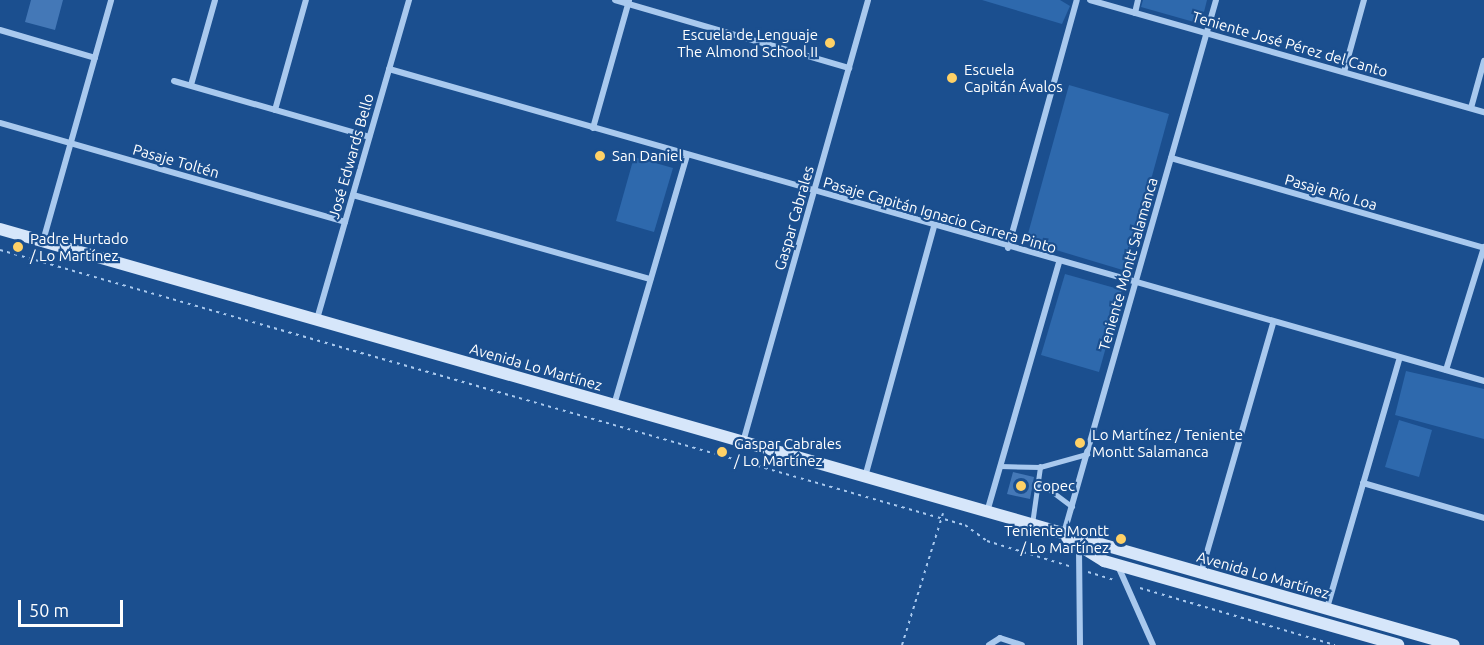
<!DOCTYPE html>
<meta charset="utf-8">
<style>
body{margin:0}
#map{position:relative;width:1484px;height:645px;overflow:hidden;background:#1b4f8f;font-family:Ubuntu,sans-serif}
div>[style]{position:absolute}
.green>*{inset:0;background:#2e69ad}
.building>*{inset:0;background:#4478b7}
.path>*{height:2px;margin-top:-1px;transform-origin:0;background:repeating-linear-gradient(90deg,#a9c9ee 0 3px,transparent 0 7.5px)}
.lane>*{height:4.5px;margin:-2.25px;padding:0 2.25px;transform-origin:2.25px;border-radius:2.25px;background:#a9c9ee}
.street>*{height:6px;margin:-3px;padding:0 3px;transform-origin:3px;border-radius:3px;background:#a9c9ee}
.secondary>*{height:12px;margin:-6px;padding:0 6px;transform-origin:6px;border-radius:6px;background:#d6e6fa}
.dots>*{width:16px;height:16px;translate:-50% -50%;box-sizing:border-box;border:3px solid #1b4f8f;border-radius:50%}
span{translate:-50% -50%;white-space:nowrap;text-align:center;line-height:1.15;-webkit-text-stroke:4.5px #1b4f8f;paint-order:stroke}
.poi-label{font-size:15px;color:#fff}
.right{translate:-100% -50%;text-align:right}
.left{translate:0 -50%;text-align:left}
.street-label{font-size:15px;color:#fff}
.scale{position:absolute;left:18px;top:600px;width:105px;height:27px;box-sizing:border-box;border:3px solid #fff;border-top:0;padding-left:8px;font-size:18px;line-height:21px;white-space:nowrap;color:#fff;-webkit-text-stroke:4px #1b4f8f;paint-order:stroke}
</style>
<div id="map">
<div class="green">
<div style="clip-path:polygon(982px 0,1060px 0,1070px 6px,1062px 24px)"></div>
<div style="clip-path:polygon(1143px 0,1207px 0,1201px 24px,1141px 7px)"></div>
<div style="clip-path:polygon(1069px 85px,1169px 114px,1126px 271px,1026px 241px)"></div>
<div style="clip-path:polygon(634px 157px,673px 168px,654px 232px,616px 221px)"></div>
<div style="clip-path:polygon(1065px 274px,1122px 290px,1099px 372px,1041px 355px)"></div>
<div style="clip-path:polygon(1406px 371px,1484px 389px,1484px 439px,1395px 415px)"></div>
<div style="clip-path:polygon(1399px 420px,1432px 430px,1419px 477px,1385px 467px)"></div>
</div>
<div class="building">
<div style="clip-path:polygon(31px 0,63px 0,55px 30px,25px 22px)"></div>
<div style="clip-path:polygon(1013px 472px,1034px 477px,1030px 499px,1007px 494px)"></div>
</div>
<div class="path">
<div style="left:0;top:250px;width:1003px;rotate:15.91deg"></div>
<div style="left:965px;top:525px;width:27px;rotate:36deg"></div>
<div style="left:987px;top:541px;width:86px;rotate:17deg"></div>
<div style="left:1088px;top:572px;width:27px;rotate:17deg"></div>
<div style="left:1140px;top:588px;width:203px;rotate:16.3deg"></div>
<div style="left:902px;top:645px;width:138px;rotate:-72.7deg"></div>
</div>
<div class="lane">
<div style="left:1000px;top:466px;width:40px;rotate:1.4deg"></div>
<div style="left:1040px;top:467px;width:49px;rotate:-15.5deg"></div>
<div style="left:1041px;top:483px;width:39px;rotate:37deg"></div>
<div style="left:1032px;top:524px;width:58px;rotate:-82deg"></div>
</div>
<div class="street">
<div style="left:615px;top:0;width:244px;rotate:16.2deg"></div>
<div style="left:1090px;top:0;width:410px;rotate:15.9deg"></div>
<div style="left:1135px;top:13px;width:13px;rotate:-77deg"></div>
<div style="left:0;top:30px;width:99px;rotate:16.4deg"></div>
<div style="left:389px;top:69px;width:1139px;rotate:15.9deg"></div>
<div style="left:1344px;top:72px;width:75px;rotate:-74.5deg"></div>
<div style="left:174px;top:81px;width:203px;rotate:16deg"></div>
<div style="left:191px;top:85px;width:88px;rotate:-74.2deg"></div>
<div style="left:1471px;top:108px;width:49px;rotate:-74.5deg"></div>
<div style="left:275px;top:110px;width:114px;rotate:-74.3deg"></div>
<div style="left:0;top:123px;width:359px;rotate:16deg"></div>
<div style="left:593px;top:128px;width:132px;rotate:-74.2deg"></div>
<div style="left:1171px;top:158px;width:326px;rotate:16deg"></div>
<div style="left:353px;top:195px;width:309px;rotate:15.8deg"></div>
<div style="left:43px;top:241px;width:250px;rotate:-74.2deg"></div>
<div style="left:1008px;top:248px;width:257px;rotate:-74.5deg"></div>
<div style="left:317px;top:319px;width:332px;rotate:-73.9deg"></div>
<div style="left:1446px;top:370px;width:129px;rotate:-72.8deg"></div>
<div style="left:614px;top:405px;width:260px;rotate:-73.7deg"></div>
<div style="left:743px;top:442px;width:459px;rotate:-74.2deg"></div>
<div style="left:865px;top:477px;width:260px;rotate:-74.6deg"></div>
<div style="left:1363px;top:483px;width:126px;rotate:16.1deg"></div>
<div style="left:987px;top:512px;width:260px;rotate:-73.9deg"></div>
<div style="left:1064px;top:533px;width:554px;rotate:-74.08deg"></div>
<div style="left:1079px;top:549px;width:96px;rotate:89.4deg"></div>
<div style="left:1118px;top:566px;width:86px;rotate:66.1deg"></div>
<div style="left:1201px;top:573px;width:259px;rotate:-73.9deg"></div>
<div style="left:1327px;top:608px;width:258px;rotate:-73.8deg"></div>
<div style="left:989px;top:645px;width:13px;rotate:-32deg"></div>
<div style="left:1000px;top:638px;width:23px;rotate:18deg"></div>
</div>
<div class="secondary">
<div style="left:0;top:229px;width:1512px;rotate:15.97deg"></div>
<div style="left:1067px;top:538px;width:44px;rotate:31.9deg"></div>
<div style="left:1104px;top:561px;width:306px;rotate:15.9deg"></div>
</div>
<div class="dots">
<div style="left:830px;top:43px;background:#ffd166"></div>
<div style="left:952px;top:78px;background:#ffd166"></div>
<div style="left:600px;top:156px;background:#ffd166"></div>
<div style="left:18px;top:247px;background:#ffd166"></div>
<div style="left:1080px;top:443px;background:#ffd166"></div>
<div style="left:722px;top:452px;background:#ffd166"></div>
<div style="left:1021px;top:486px;background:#ffd166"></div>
<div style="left:1121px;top:539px;background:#ffd166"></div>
</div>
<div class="poi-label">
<span class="right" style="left:818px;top:43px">Escuela de Lenguaje<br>The Almond School II</span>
<span class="left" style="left:964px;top:78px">Escuela<br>Capitán Ávalos</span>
<span class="left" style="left:612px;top:156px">San Daniel</span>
<span class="left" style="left:30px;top:247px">Padre Hurtado<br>/ Lo Martínez</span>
<span class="left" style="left:1092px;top:443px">Lo Martínez / Teniente<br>Montt Salamanca</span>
<span class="left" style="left:734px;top:452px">Gaspar Cabrales<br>/ Lo Martínez</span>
<span class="left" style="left:1033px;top:486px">Copec</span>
<span class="right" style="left:1109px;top:539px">Teniente Montt<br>/ Lo Martínez</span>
</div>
<div class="street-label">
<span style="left:1290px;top:44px;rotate:16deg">Teniente José Pérez del Canto</span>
<span style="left:351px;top:156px;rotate:-74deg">José Edwards Bello</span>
<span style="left:176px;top:161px;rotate:16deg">Pasaje Toltén</span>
<span style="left:1331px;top:192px;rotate:16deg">Pasaje Río Loa</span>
<span style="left:940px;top:215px;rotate:16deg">Pasaje Capitán Ignacio Carrera Pinto</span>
<span style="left:794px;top:218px;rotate:-74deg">Gaspar Cabrales</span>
<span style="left:1128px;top:264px;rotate:-74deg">Teniente Montt Salamanca</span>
<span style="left:536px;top:367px;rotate:16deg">Avenida Lo Martínez</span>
<span style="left:1263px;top:575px;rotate:16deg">Avenida Lo Martínez</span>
</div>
<div class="scale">50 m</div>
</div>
